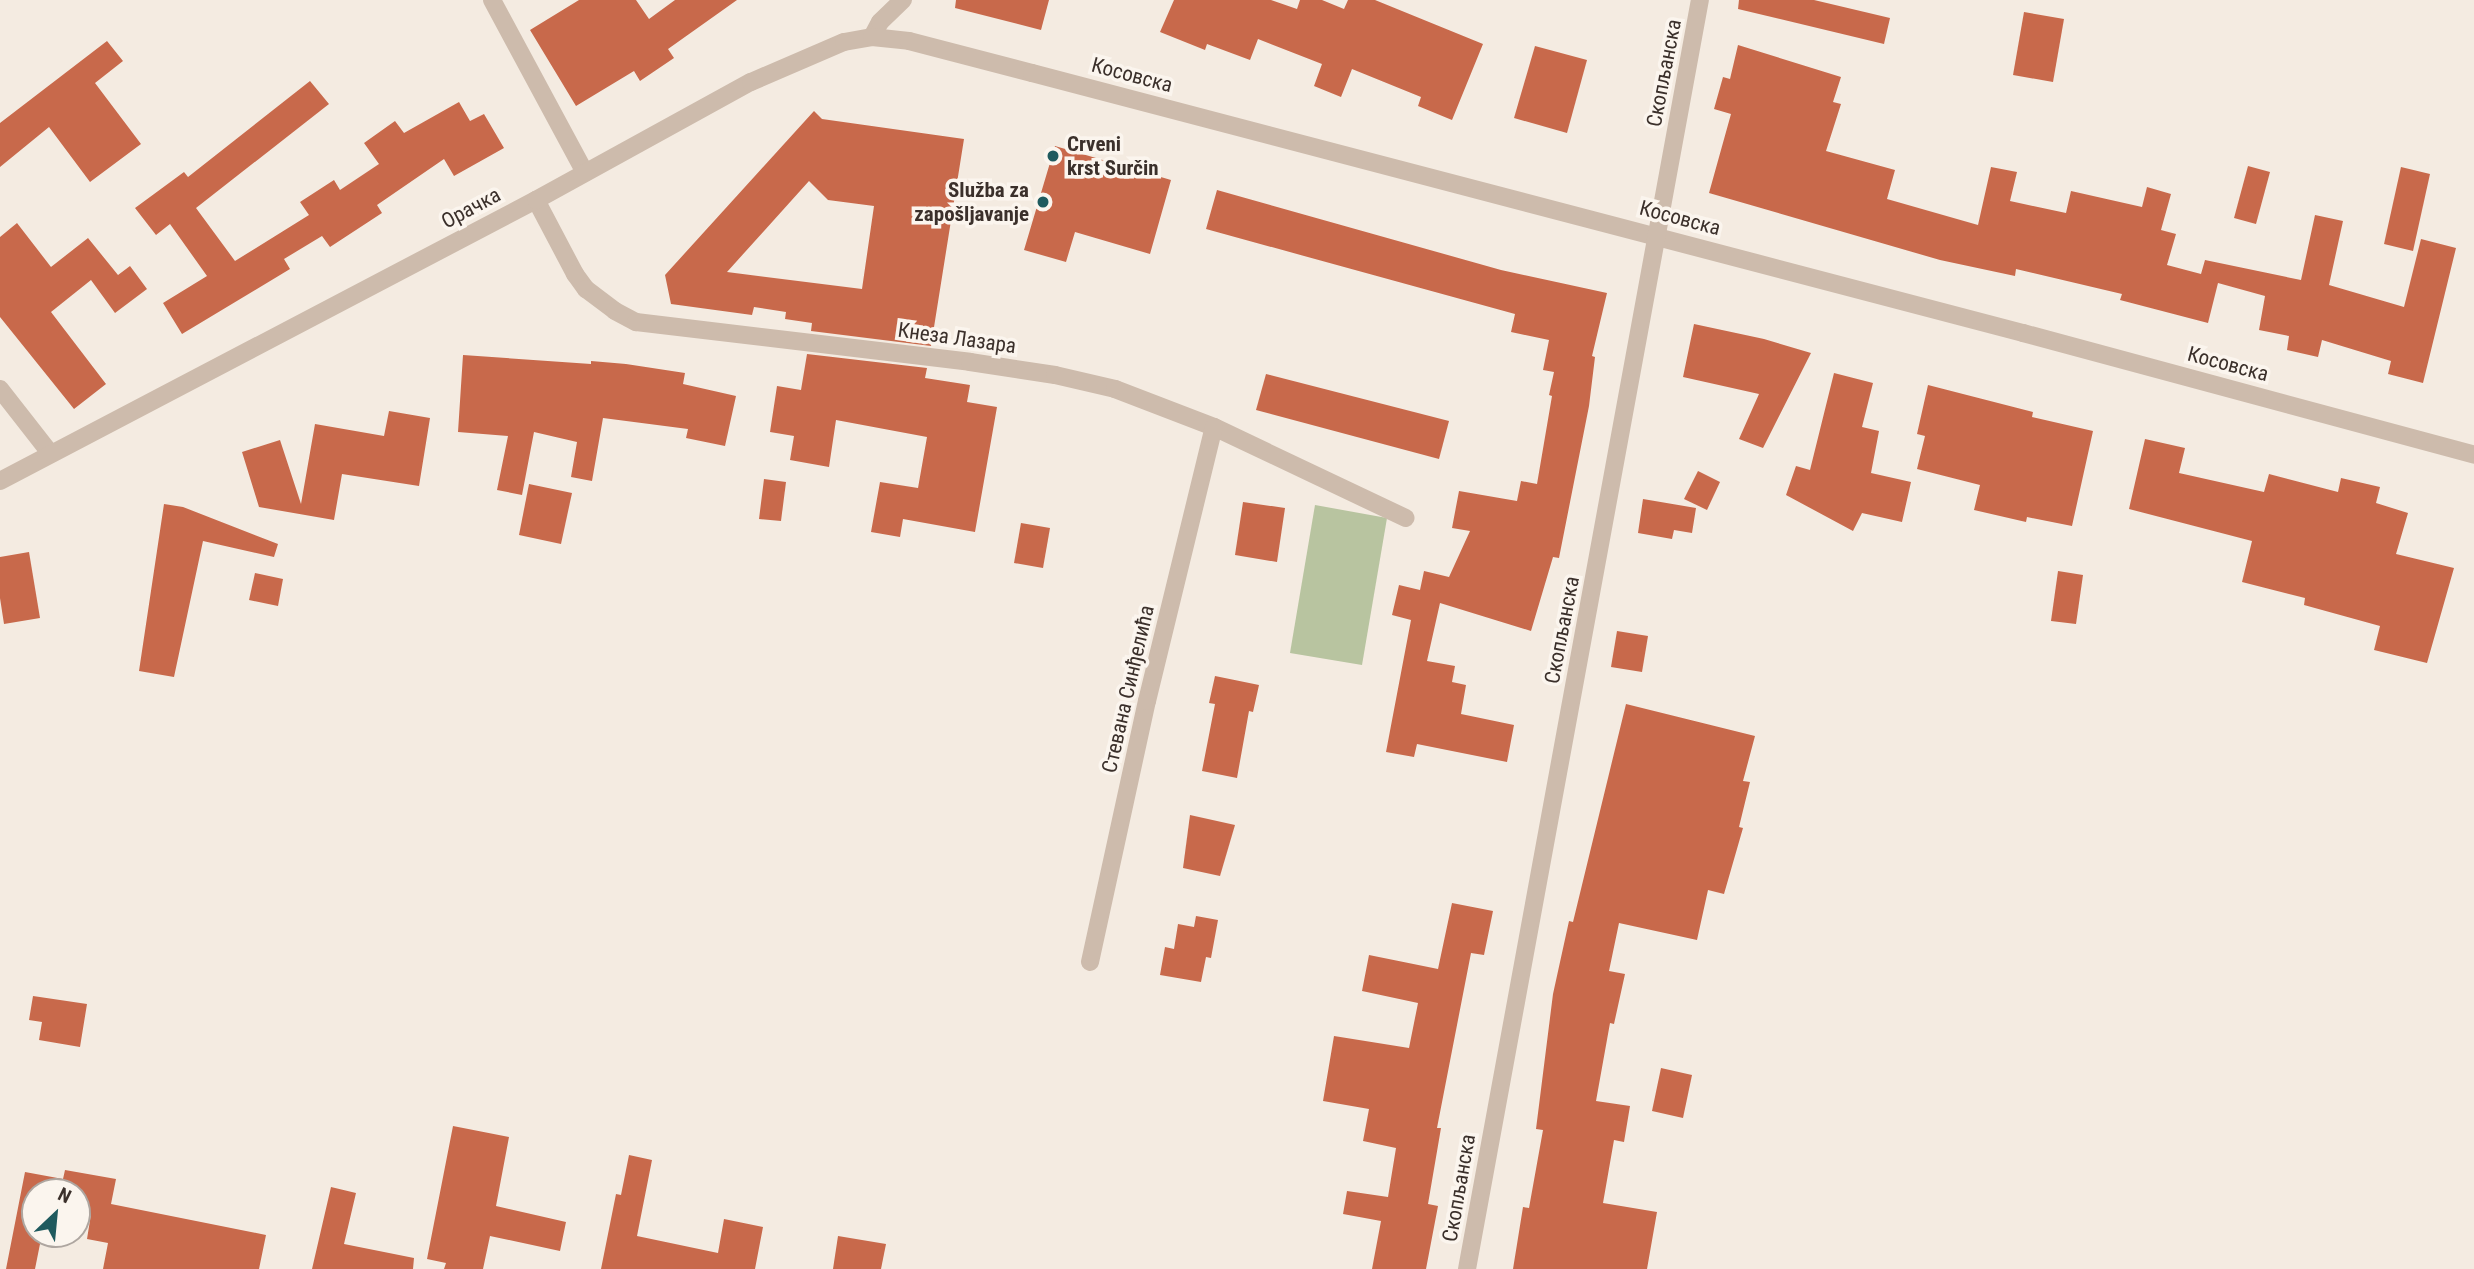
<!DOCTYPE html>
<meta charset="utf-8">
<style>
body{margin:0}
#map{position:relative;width:2474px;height:1269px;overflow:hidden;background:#f4ebe1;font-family:"Roboto Condensed",sans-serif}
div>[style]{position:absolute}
.green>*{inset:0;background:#b8c4a0}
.building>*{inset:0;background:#c8694b}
.minor>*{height:18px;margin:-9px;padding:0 9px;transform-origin:9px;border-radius:9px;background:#cdbbac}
.dots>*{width:19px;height:19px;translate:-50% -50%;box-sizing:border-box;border:4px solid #fbf5ee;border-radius:50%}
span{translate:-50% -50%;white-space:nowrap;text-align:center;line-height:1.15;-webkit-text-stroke:7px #fbf5ee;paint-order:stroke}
.street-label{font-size:21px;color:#3b302b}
.poi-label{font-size:21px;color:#3b302b;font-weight:700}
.left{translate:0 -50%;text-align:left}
.right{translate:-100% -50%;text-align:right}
.north{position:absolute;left:21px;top:1178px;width:70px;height:70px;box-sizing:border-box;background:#fbf5ee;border:2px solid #aea6a0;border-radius:50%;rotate:26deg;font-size:19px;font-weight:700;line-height:28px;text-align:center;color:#3b302b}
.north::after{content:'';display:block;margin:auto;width:24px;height:32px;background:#1f5a5e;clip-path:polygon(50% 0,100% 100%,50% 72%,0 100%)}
</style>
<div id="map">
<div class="green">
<div style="clip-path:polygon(1315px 505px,1387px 518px,1362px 665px,1290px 653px)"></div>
</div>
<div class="building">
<div style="clip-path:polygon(579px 0,636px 0,649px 19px,675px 0,737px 0,668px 49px,674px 58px,640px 81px,634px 71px,576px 106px,530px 30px)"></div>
<div style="clip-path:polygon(956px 0,1049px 0,1041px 30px,955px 8px)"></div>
<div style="clip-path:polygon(1174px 0,1271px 0,1297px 9px,1300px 0,1322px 0,1344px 9px,1348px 0,1375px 0,1483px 44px,1452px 120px,1418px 106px,1421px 97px,1352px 69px,1341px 97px,1314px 86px,1322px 64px,1258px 39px,1250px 60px,1207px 44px,1205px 50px,1160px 32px)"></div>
<div style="clip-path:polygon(1739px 0,1814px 0,1890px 18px,1884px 44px,1738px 9px)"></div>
<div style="clip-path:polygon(2024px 12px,2064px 19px,2053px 82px,2013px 75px)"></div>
<div style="clip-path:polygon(107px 41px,123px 61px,95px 83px,141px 144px,90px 182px,49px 127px,0 167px,0 123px)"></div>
<div style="clip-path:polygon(1738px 45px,1841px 77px,1833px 102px,1841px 104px,1826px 151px,1895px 170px,1887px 199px,1978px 225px,1991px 167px,2017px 172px,2010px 201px,2066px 213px,2071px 191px,2142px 207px,2147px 187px,2171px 194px,2161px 230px,2176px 234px,2167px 265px,2201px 274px,2205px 260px,2301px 280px,2315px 215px,2343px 221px,2329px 285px,2404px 307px,2421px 239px,2456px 248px,2423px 383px,2388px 374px,2391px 361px,2322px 340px,2318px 357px,2287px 350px,2289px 336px,2259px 330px,2265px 296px,2218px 283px,2208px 323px,2120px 300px,2122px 294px,2016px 269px,2015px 276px,1940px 260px,1709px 193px,1731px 114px,1714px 109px,1723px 77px,1730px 79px)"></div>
<div style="clip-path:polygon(1535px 46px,1587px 60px,1567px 133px,1514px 118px)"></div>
<div style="clip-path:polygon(310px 81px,329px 104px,196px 208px,235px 261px,309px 215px,300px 202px,334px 180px,340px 190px,379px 164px,364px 143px,395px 121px,404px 133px,459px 102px,470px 121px,484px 114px,504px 148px,454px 176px,444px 159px,377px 205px,382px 213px,330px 247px,322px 236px,284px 259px,290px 269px,182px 334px,163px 303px,207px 276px,170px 224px,156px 235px,135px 208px,184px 172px,188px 177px)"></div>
<div style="clip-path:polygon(evenodd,814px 111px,822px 119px,964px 139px,931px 346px,811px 331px,812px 323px,785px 319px,786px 312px,754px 307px,752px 315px,671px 304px,665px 275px,814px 111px,809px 181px,828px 200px,874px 206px,862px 289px,727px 272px,809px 181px)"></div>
<div style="clip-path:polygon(1055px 146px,1171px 180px,1150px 254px,1075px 232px,1066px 262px,1024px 250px)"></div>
<div style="clip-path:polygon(2248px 166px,2270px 172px,2256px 224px,2234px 218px)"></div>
<div style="clip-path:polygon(2401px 167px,2430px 174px,2413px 251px,2384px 244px)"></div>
<div style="clip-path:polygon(1217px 190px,1501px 270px,1607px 293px,1592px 356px,1595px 357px,1589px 406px,1559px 558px,1553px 557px,1531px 631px,1440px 603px,1427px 661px,1455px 666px,1452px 682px,1466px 685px,1461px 714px,1514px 725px,1507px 762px,1417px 744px,1414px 757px,1386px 752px,1411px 620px,1392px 615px,1399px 585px,1420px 590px,1424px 571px,1449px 577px,1470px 531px,1452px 528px,1459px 491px,1517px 501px,1521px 481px,1537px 484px,1552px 396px,1549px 395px,1554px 372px,1543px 370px,1549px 340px,1511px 332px,1515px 314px,1206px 229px)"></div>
<div style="clip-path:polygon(17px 223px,51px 267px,88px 238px,118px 275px,130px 266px,147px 289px,115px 313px,91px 280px,51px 312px,106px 384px,74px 409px,0 317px,0 237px)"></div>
<div style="clip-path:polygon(1694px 324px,1764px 339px,1811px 353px,1763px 448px,1739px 439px,1759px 394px,1683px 377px)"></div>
<div style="clip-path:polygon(807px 354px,927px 368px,925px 378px,970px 385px,967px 402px,997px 407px,975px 532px,903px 519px,900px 537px,871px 532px,880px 482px,918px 488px,927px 437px,836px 420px,829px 467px,790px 460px,794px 436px,770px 432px,777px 386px,801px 390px)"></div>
<div style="clip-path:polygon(463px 355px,591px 364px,591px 361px,626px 364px,685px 373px,683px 384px,736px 396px,725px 446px,686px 438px,688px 429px,603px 418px,592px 481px,571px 477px,577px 442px,534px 432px,522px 495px,497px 490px,508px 436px,458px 432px)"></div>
<div style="clip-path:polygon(1834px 373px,1873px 383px,1862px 427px,1879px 431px,1871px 473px,1911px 482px,1902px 522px,1862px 513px,1853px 531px,1786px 495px,1796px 466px,1810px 470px)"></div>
<div style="clip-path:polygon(1266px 374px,1449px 421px,1439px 459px,1256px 410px)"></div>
<div style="clip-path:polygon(1928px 385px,2033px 412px,2032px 417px,2093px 431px,2072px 526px,2027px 517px,2026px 522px,1974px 510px,1980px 485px,1917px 469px,1925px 436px,1917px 434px)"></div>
<div style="clip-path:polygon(389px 411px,430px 418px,419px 486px,342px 474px,334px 520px,259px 507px,242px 452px,280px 440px,301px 504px,315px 424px,384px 436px)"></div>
<div style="clip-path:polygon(2145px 439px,2185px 448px,2179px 473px,2264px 492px,2269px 474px,2338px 492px,2341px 478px,2380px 487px,2376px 503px,2408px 513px,2396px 554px,2454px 568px,2427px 663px,2374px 650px,2380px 626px,2304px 605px,2305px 598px,2242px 582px,2252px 541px,2129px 509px)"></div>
<div style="clip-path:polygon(1698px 471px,1720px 482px,1707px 510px,1684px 499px)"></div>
<div style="clip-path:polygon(764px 479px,786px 482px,781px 521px,759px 519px)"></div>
<div style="clip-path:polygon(529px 484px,572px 493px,561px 544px,519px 535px)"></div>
<div style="clip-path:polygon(1643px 499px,1696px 508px,1692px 533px,1674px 530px,1672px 539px,1638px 533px)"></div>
<div style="clip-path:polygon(1243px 502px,1285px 508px,1277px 562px,1235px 555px)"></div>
<div style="clip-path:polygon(164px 504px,183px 507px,278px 544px,274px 557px,203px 541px,174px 677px,139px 671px)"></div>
<div style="clip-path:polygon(1021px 523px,1050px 528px,1043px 568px,1014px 563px)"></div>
<div style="clip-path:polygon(29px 552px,40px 618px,4px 624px,0 598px,0 557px)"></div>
<div style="clip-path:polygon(2058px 571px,2083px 575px,2076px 624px,2051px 621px)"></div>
<div style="clip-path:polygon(255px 573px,283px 579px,278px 606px,249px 600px)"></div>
<div style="clip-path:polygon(1617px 631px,1648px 636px,1642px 672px,1611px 667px)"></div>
<div style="clip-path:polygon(1215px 676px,1259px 685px,1253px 712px,1249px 711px,1237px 778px,1202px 771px,1215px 704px,1209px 703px)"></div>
<div style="clip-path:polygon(1626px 704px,1755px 736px,1743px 781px,1750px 782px,1739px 827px,1743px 828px,1724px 894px,1708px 890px,1697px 940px,1619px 923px,1609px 971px,1625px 974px,1614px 1024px,1610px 1023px,1596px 1101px,1630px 1106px,1624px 1142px,1614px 1140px,1603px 1203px,1657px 1212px,1647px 1269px,1513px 1269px,1523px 1207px,1529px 1208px,1543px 1130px,1536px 1129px,1553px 994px,1569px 921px,1573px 922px)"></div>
<div style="clip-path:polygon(1190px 815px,1235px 825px,1220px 876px,1183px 868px)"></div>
<div style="clip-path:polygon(1452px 903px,1493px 911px,1484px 955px,1471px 953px,1437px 1128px,1441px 1128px,1428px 1204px,1438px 1206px,1426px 1269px,1372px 1269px,1381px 1221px,1343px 1214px,1347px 1191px,1388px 1197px,1396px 1148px,1363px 1141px,1369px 1109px,1323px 1101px,1334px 1036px,1409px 1048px,1418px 1003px,1362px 991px,1369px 955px,1438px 969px)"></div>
<div style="clip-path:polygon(1196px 916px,1218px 920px,1211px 958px,1206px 957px,1201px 982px,1160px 975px,1165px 947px,1174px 949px,1178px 924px,1194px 927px)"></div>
<div style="clip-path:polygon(33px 996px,87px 1004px,80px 1047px,39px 1040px,42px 1022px,29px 1020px)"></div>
<div style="clip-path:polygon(1661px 1068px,1692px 1075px,1683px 1118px,1652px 1111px)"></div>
<div style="clip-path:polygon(453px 1126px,509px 1137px,496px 1206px,566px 1222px,560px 1251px,490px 1236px,483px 1269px,444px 1269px,446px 1263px,427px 1259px)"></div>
<div style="clip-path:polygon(629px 1155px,652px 1160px,637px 1236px,718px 1253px,724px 1219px,763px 1227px,755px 1269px,601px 1269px,616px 1194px,621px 1195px)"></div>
<div style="clip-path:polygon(65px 1170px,116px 1179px,111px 1204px,266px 1235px,259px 1269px,103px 1269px,108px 1243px,87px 1239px,91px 1214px,77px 1211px,77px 1192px,35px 1192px,35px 1234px,42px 1234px,35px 1269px,6px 1269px,25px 1172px,63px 1179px)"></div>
<div style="clip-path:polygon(331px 1187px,356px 1193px,344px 1244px,414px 1258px,413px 1269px,312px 1269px)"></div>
<div style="clip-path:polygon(838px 1236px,886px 1244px,881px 1269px,833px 1269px)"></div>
</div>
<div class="minor">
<div style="left:492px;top:0;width:196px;rotate:61.7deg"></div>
<div style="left:872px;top:37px;width:17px;rotate:-62deg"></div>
<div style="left:880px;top:22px;width:32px;rotate:-44deg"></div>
<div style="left:536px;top:200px;width:84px;rotate:62.2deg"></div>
<div style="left:575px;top:274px;width:19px;rotate:54deg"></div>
<div style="left:586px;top:289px;width:36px;rotate:37deg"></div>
<div style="left:615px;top:311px;width:24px;rotate:28deg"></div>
<div style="left:636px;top:322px;width:336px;rotate:6.8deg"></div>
<div style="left:970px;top:362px;width:86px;rotate:8.7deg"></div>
<div style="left:1055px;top:375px;width:62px;rotate:13.1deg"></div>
<div style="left:1115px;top:389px;width:106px;rotate:21deg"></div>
<div style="left:1214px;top:427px;width:212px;rotate:25.4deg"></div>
<div style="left:0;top:389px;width:81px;rotate:52deg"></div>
<div style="left:0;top:481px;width:605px;rotate:-27.67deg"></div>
<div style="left:536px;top:200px;width:245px;rotate:-28.8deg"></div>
<div style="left:751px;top:82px;width:101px;rotate:-23.3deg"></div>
<div style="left:844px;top:42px;width:28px;rotate:-10deg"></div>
<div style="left:872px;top:37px;width:37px;rotate:6deg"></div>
<div style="left:909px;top:41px;width:127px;rotate:14.6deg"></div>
<div style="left:1032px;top:73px;width:1025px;rotate:14.7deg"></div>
<div style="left:2023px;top:333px;width:467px;rotate:15.1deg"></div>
<div style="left:1090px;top:962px;width:267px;rotate:-77.7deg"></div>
<div style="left:1147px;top:701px;width:282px;rotate:-76.3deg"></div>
<div style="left:1467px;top:1269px;width:1290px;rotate:-79.6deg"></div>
</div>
<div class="dots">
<div style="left:1053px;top:156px;background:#1f5a5e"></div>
<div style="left:1043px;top:202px;background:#1f5a5e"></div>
</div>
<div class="street-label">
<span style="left:1664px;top:73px;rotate:-79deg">Скопљанска</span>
<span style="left:1132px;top:75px;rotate:15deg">Косовска</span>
<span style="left:471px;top:208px;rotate:-28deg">Орачка</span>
<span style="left:1680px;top:218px;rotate:15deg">Косовска</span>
<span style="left:957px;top:338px;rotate:8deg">Кнеза Лазара</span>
<span style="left:2228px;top:364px;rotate:15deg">Косовска</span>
<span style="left:1562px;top:630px;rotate:-79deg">Скопљанска</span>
<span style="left:1128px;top:689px;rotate:-77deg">Стевана Синђелића</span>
<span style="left:1459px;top:1188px;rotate:-80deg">Скопљанска</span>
</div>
<div class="poi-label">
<span class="left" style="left:1067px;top:156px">Crveni<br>krst Surčin</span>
<span class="right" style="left:1029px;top:202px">Služba za<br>zapošljavanje</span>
</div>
<div class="north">N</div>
</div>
